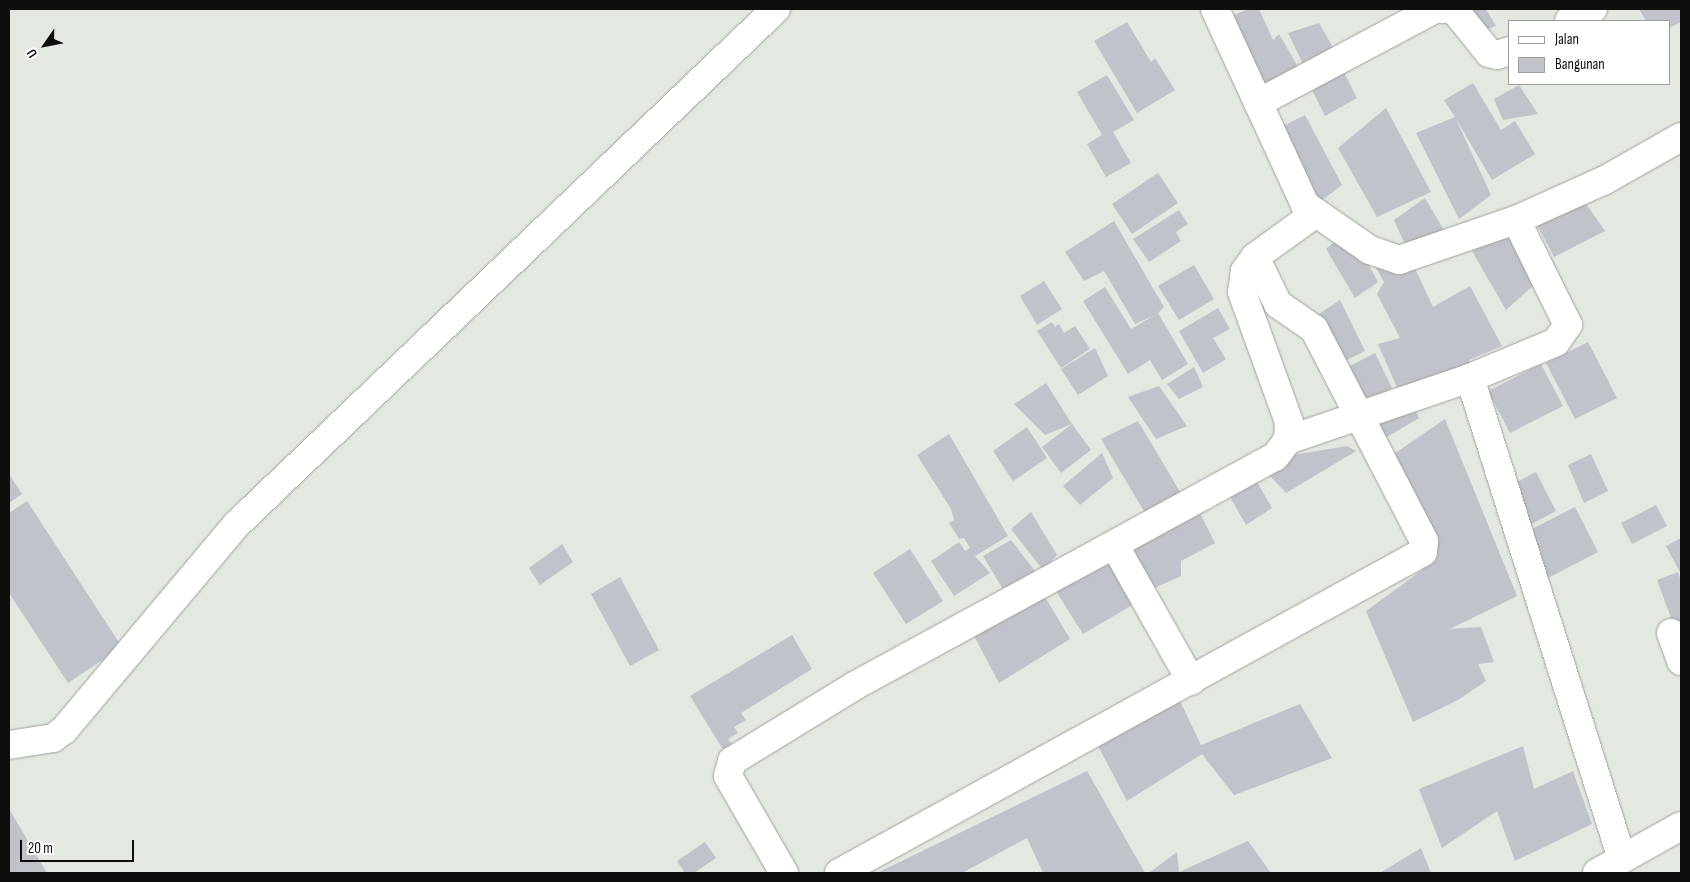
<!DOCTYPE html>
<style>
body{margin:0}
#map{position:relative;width:1690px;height:882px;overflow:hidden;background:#e3e8e1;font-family:"Sofia Sans Condensed",sans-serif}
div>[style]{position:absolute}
.building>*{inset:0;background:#c0c3ca}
.roads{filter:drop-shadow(0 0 1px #9ea29b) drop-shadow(0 0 1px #9ea29b)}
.street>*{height:28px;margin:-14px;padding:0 14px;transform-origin:14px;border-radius:14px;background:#fff}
.secondary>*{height:28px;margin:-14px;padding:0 14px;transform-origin:14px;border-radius:14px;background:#fff}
span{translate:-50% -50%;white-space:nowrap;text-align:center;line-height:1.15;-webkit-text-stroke:4px #fff;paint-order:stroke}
.frame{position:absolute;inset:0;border:10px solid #0d0f0d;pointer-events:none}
.legend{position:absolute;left:1508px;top:20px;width:162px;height:65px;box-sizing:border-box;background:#fff;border:1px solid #9e9f9e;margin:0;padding:6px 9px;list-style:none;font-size:15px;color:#0d0f0d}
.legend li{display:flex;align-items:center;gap:10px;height:25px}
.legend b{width:25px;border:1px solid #9e9f9e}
.north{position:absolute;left:20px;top:20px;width:50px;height:50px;-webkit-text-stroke:4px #fff;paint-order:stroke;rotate:237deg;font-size:14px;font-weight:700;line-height:20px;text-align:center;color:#0d0f0d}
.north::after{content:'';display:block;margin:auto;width:18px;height:22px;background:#0d0f0d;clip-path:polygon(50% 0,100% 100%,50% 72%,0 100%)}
.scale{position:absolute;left:20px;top:840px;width:114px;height:22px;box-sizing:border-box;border:2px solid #0d0f0d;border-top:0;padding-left:6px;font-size:15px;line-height:18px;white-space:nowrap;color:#0d0f0d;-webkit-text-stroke:4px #fff;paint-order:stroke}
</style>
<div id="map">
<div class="building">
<div style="clip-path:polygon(1249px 9px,1259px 9px,1273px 40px,1279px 34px,1298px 67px,1262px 88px,1228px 17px)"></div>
<div style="clip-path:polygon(1462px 9px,1486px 9px,1496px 26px,1483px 31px)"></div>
<div style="clip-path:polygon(1639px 9px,1681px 9px,1681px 22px,1669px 28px,1669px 21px,1646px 21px)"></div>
<div style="clip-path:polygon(1127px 22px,1151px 62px,1155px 58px,1175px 90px,1137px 113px,1094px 41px)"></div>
<div style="clip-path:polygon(1319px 23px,1335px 51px,1305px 68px,1288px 33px)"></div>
<div style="clip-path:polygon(1340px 65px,1357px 98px,1325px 116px,1310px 86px)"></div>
<div style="clip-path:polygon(1107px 75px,1134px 120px,1113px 132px,1131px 163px,1106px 177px,1087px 144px,1102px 135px,1077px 92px)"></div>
<div style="clip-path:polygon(1473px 83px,1501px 130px,1515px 121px,1535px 154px,1492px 180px,1456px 119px,1491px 195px,1459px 219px,1416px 133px,1455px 117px,1444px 100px)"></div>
<div style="clip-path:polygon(1519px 85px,1538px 114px,1503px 120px,1494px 99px)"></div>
<div style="clip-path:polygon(1386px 108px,1431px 192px,1377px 217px,1338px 148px)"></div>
<div style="clip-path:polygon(1305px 115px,1342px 185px,1317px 204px,1279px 128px)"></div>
<div style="clip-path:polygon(1158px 173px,1178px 203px,1132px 234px,1112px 204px)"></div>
<div style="clip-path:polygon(1425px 198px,1448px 237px,1406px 247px,1394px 220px)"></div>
<div style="clip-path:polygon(1582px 198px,1605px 231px,1554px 257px,1535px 221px)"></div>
<div style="clip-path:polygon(1179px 210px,1188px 224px,1176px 232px,1181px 241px,1149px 262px,1133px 239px)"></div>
<div style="clip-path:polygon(1114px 221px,1164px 307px,1158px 313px,1188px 364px,1162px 380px,1150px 360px,1128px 374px,1083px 301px,1105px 287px,1131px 329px,1155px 315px,1135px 324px,1104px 271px,1084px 281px,1065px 252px)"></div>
<div style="clip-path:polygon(1507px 232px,1535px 284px,1506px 310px,1472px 251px)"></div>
<div style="clip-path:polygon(1340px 237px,1365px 258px,1378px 282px,1355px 298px,1326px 249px)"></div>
<div style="clip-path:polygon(1413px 264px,1433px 307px,1470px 286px,1502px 346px,1469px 360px,1472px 368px,1398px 390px,1378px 344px,1400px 338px,1377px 294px,1384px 282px,1376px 268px)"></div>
<div style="clip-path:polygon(1194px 265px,1214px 299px,1179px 320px,1158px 286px)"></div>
<div style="clip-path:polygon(1044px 281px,1062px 309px,1037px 325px,1020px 296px)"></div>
<div style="clip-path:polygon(1340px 300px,1365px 351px,1341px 363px,1316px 316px)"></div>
<div style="clip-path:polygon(1218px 308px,1230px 329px,1213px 338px,1226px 359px,1203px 373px,1179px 331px)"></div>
<div style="clip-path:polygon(1052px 322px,1055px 327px,1059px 324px,1064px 333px,1075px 326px,1090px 349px,1061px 368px,1037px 331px)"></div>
<div style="clip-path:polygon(1588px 342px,1617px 398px,1575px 419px,1546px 363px)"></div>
<div style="clip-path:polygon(1095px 348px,1108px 376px,1078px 395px,1061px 369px)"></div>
<div style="clip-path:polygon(1375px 353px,1392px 388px,1362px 403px,1344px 369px)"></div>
<div style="clip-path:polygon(1541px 364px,1563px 406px,1510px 433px,1488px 391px)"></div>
<div style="clip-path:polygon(1194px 367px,1203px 387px,1179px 399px,1167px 384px)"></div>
<div style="clip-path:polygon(1046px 383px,1072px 424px,1045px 435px,1014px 404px)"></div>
<div style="clip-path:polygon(1159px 386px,1187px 426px,1156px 439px,1128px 397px)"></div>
<div style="clip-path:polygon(1414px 407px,1419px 418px,1382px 440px,1372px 420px)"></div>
<div style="clip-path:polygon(1445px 419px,1517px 596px,1450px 629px,1481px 627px,1494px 662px,1478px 664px,1486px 681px,1458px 700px,1413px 722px,1366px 611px,1436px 560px,1394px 454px)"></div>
<div style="clip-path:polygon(1138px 421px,1186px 502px,1148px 518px,1101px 439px)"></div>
<div style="clip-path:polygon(1072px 424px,1091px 450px,1061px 473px,1042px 447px)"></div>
<div style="clip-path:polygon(1027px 427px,1047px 458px,1013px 481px,993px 451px)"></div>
<div style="clip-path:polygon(949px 434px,1008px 536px,975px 556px,990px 573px,954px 596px,931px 561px,959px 542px,965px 551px,970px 548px,964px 538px,959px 539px,949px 523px,954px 520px,951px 509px,917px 455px)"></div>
<div style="clip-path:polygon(1347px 446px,1356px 451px,1286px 493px,1269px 475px,1293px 455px)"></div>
<div style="clip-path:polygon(1102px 453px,1113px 478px,1080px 505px,1063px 486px)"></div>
<div style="clip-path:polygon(1591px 454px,1608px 491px,1584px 503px,1568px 465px)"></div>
<div style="clip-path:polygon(1536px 472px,1556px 511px,1526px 527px,1505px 488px)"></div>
<div style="clip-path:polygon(9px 474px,22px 494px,9px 503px)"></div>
<div style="clip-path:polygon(1257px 482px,1272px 508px,1246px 525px,1230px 497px)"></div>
<div style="clip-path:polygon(27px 501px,122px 647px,68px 683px,9px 593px,9px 513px)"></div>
<div style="clip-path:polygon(1656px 505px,1667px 526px,1632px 544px,1621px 523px)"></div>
<div style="clip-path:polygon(1197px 507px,1215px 543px,1181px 561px,1181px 576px,1150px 590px,1124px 547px)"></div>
<div style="clip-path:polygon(1575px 507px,1598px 552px,1548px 578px,1524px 533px)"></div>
<div style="clip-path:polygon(1031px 512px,1057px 555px,1043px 570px,1011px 529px)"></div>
<div style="clip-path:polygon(1681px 538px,1681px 574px,1666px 546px)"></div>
<div style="clip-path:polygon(1011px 540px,1038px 575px,1004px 591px,983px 556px)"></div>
<div style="clip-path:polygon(562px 544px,573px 562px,540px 585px,529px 568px)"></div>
<div style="clip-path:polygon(910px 549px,943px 601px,906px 624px,873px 573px)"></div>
<div style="clip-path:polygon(1111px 554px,1136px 603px,1083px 634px,1054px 588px)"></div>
<div style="clip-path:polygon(1678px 572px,1681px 581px,1681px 632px,1677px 634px,1657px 580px)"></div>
<div style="clip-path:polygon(620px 577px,659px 650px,630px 666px,591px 594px)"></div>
<div style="clip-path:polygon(1042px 592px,1070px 639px,999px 683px,972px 632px)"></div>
<div style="clip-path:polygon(792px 635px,812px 669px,741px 713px,746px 720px,734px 727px,738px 733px,728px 739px,733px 745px,724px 751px,690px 696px)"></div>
<div style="clip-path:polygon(1180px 701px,1201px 745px,1300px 704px,1332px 758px,1234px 795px,1202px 754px,1127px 801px,1098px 746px)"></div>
<div style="clip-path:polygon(1523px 746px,1534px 789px,1573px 771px,1592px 824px,1515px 861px,1497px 811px,1442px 848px,1419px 789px)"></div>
<div style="clip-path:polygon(1087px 771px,1145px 873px,1043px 873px,1027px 838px,962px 873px,877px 873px)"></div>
<div style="clip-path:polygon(9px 809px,47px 873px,9px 873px)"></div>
<div style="clip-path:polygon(1248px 841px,1271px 873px,1149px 873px,1177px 852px,1179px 872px)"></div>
<div style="clip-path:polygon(705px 842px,716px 858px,694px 873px,685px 873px,677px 861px)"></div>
<div style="clip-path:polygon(1421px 848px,1431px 873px,1380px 873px)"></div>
</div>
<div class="roads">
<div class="street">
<div style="left:1215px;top:9px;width:216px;rotate:65.3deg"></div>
<div style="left:1305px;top:205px;width:79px;rotate:34.7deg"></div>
<div style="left:1370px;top:250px;width:31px;rotate:19deg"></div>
<div style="left:1399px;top:260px;width:124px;rotate:-18.9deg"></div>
<div style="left:1450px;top:9px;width:7px;rotate:27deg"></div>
<div style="left:1456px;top:12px;width:53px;rotate:51.2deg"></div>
<div style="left:1489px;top:53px;width:8px;rotate:14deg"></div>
<div style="left:1497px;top:55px;width:13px;rotate:-18deg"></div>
<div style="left:1569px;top:21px;width:27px;rotate:-27deg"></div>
<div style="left:1258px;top:103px;width:200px;rotate:-28deg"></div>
<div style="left:1435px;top:9px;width:7px"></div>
<div style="left:1470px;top:378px;width:504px;rotate:72.46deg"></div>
<div style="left:1288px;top:440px;width:192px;rotate:-18.8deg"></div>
<div style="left:1470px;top:378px;width:93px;rotate:-22.7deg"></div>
<div style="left:1556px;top:342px;width:21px;rotate:-55deg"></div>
<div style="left:1568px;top:325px;width:117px;rotate:-116.3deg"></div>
<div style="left:1516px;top:220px;width:98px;rotate:-24.2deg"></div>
<div style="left:1605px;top:180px;width:87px;rotate:-29.5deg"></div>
<div style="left:1115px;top:546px;width:155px;rotate:60.6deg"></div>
<div style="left:1671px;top:633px;width:30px;rotate:70deg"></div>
<div style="left:9px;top:745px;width:45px;rotate:-9deg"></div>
<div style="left:53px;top:738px;width:14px;rotate:-36deg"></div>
<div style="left:64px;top:730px;width:268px;rotate:-50deg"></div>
<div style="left:236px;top:525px;width:747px;rotate:-43.7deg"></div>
<div style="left:784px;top:873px;width:112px;rotate:-120deg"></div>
<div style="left:728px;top:776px;width:16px;rotate:-75deg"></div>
<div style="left:732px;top:761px;width:145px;rotate:-31.5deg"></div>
<div style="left:856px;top:685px;width:477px;rotate:-28.6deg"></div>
<div style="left:1275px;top:457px;width:21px;rotate:-53deg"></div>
<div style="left:1288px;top:440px;width:18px;rotate:-87deg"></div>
<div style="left:1289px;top:422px;width:138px;rotate:-109.9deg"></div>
<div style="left:1242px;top:292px;width:21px;rotate:-82deg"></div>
<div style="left:1245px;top:271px;width:17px;rotate:-54deg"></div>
<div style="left:1255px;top:257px;width:75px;rotate:-35.8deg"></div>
<div style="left:839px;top:873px;width:666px;rotate:-28.8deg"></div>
<div style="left:1423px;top:552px;width:11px;rotate:-85deg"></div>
<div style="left:1424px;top:541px;width:239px;rotate:-117.4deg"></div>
<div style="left:1314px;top:329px;width:44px;rotate:-145.2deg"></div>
<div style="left:1278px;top:304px;width:52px;rotate:-116.1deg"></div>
</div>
<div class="secondary">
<div style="left:1597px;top:873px;width:96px;rotate:-29.2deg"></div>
</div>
</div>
<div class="frame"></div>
<ul class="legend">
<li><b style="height:6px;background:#fff"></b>Jalan</li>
<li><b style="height:14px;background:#c0c3ca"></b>Bangunan</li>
</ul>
<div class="north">U</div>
<div class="scale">20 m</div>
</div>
